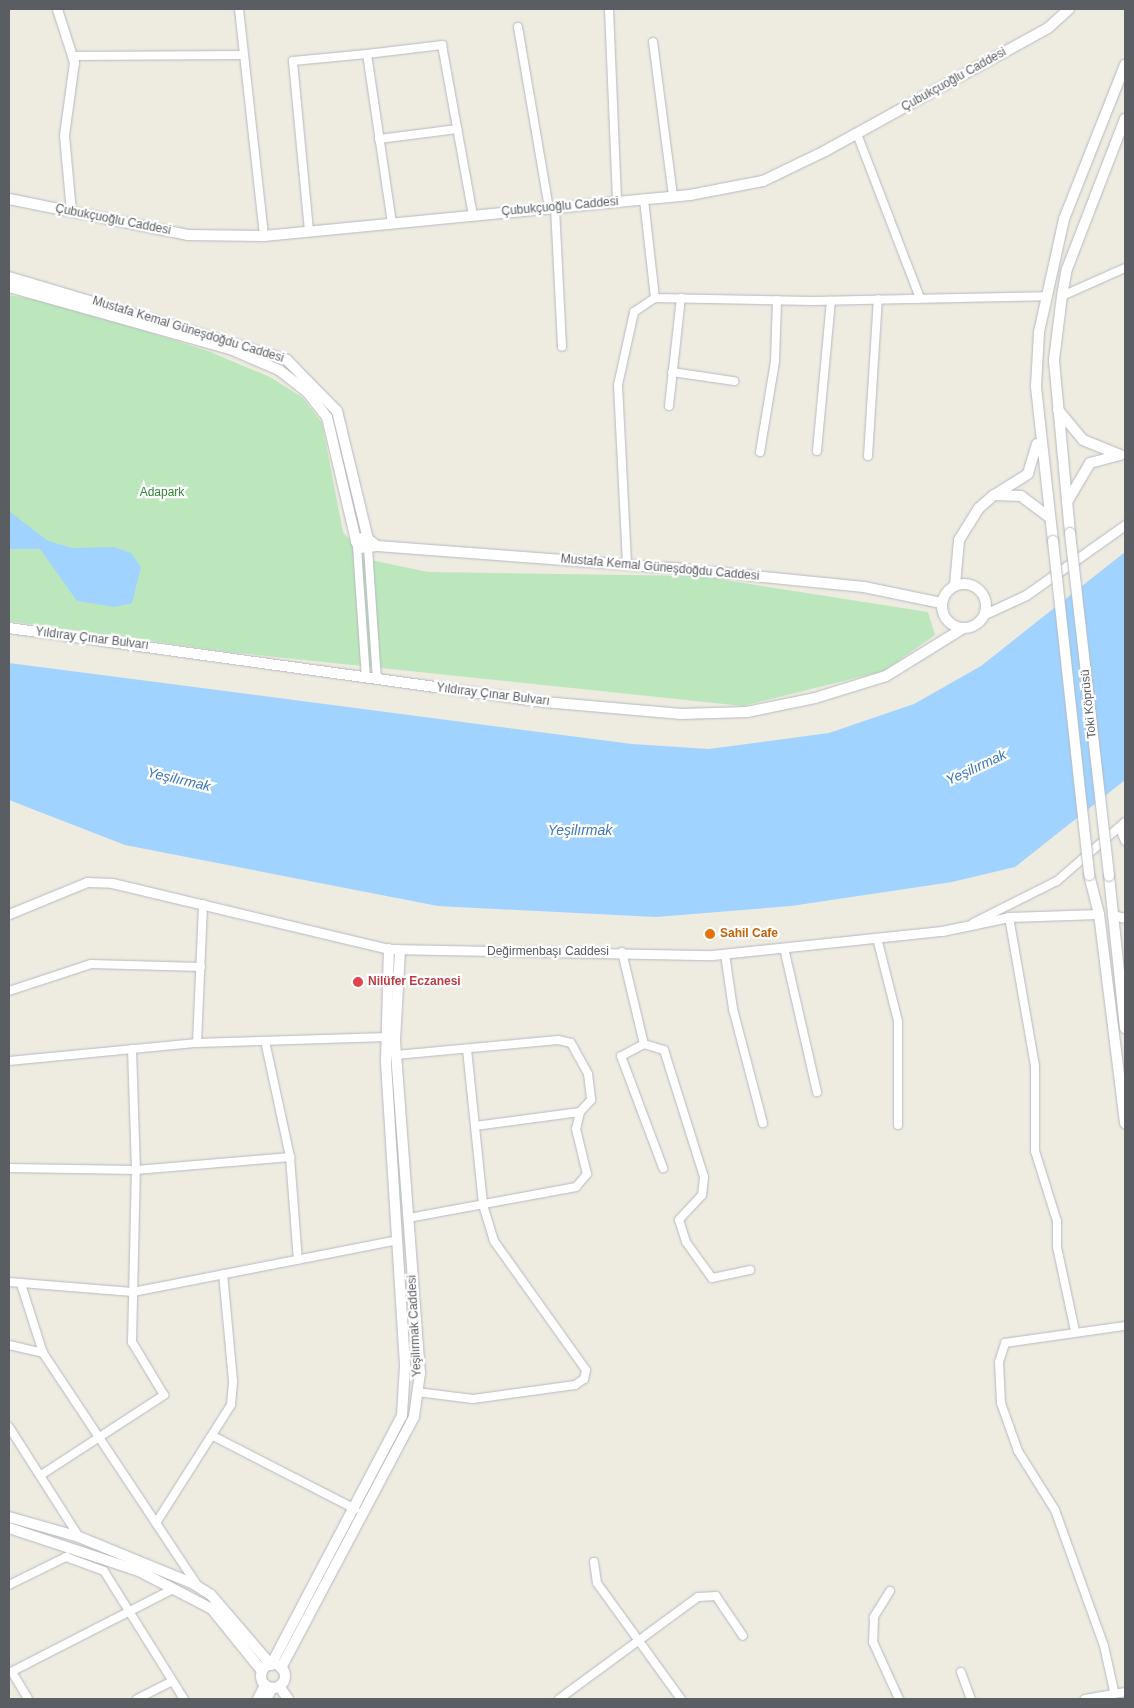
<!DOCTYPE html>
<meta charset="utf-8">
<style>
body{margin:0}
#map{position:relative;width:1134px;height:1708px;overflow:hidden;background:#eeebe1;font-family:Arial,sans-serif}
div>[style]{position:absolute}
.green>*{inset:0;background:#bce7bd}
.water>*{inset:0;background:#a0d3ff}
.roads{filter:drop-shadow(0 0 1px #b7b9bf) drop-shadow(0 0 1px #b7b9bf)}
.minor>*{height:8px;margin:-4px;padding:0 4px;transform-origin:4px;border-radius:4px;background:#fff}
.tertiary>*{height:9px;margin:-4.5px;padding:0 4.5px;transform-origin:4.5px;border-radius:4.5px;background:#fff}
.secondary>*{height:10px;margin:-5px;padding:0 5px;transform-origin:5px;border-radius:5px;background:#fff}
.secondary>.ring{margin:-5px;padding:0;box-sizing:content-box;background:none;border:10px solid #fff;border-radius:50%}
.bridges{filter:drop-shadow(0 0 1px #b7bbc1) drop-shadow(0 0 1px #b7bbc1)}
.secondary-bridge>*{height:10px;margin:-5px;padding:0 5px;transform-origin:5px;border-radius:5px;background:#fff}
.dots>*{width:14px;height:14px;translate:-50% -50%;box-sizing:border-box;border:2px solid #fff;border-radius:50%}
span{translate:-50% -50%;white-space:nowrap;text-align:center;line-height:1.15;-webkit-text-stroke:4.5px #fff;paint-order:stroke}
.street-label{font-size:12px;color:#5a5e63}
.park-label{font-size:12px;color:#2f8536}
.food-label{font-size:12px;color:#c56008;font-weight:700}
.left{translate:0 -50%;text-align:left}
.health-label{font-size:12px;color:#be3a42;font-weight:700}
.water-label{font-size:14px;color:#3a77c0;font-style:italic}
.frame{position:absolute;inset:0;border:10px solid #5a5e63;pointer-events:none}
</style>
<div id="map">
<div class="green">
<div style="clip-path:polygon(9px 295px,65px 305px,208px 351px,270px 377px,303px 398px,322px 423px,343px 532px,366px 559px,428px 572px,699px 576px,928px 612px,935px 635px,884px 671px,743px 706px,229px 652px,9px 621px)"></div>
</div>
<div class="water">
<div style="clip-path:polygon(9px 511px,48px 541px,72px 548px,114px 547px,131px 553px,141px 567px,132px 603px,115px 607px,77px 601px,40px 549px,9px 549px)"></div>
<div style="clip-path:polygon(1125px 552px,1125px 780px,1015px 867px,952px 882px,791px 906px,656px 917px,438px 906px,125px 845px,9px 800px,9px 663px,632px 744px,709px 749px,829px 733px,914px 704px,981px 666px)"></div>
</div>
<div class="roads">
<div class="minor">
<div style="left:239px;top:9px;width:228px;rotate:83.7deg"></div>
<div style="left:609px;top:9px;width:193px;rotate:87.6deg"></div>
<div style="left:518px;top:27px;width:185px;rotate:80.3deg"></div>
<div style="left:653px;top:42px;width:156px;rotate:82.6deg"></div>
<div style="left:367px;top:54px;width:76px;rotate:-6.8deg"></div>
<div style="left:442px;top:45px;width:174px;rotate:79.7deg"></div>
<div style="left:72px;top:56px;width:172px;rotate:-0.3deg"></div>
<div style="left:857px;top:134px;width:176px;rotate:69deg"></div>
<div style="left:379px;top:139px;width:79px;rotate:-7.3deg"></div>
<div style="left:644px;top:200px;width:99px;rotate:83.6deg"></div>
<div style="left:555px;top:208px;width:139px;rotate:87.1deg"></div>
<div style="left:309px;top:231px;width:171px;rotate:-95.4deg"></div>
<div style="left:293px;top:61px;width:74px;rotate:-5.4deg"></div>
<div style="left:367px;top:54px;width:171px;rotate:81.6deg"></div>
<div style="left:1062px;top:296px;width:69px;rotate:-24deg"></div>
<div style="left:672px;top:372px;width:63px;rotate:8.3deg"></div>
<div style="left:669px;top:406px;width:109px;rotate:-83.7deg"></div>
<div style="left:817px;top:451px;width:151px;rotate:-84.7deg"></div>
<div style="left:760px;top:452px;width:92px;rotate:-80.6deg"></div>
<div style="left:775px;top:361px;width:61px;rotate:-88.1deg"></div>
<div style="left:868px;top:456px;width:157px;rotate:-86.4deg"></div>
<div style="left:357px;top:547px;width:131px;rotate:86.1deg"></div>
<div style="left:368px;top:548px;width:132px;rotate:86.1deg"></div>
<div style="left:627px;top:563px;width:178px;rotate:-92.9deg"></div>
<div style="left:618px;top:385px;width:75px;rotate:-77.6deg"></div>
<div style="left:634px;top:312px;width:25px;rotate:-34deg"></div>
<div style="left:655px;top:298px;width:158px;rotate:1.1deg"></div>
<div style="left:813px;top:301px;width:232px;rotate:-1.2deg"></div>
<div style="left:1120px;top:829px;width:13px;rotate:67deg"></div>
<div style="left:1009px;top:917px;width:151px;rotate:80.1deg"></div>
<div style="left:1035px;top:1066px;width:85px;rotate:90deg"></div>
<div style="left:1035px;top:1151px;width:73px;rotate:72.6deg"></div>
<div style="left:1057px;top:1221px;width:26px;rotate:90deg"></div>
<div style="left:1057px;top:1247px;width:86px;rotate:77.9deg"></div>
<div style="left:973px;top:923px;width:94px;rotate:-26.6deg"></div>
<div style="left:1057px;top:881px;width:90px;rotate:-40.9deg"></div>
<div style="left:877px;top:938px;width:86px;rotate:75.8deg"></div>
<div style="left:898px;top:1021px;width:104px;rotate:90deg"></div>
<div style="left:784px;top:948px;width:148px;rotate:77.1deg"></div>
<div style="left:622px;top:952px;width:95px;rotate:76.6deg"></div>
<div style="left:644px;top:1044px;width:26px;rotate:152deg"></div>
<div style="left:621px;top:1056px;width:120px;rotate:69.4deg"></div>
<div style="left:725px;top:954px;width:56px;rotate:81.7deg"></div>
<div style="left:733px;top:1009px;width:118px;rotate:75.3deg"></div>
<div style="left:9px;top:991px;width:86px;rotate:-18.2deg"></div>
<div style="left:91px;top:964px;width:110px;rotate:1.6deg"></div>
<div style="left:265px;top:1041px;width:119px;rotate:77.8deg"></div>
<div style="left:290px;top:1157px;width:103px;rotate:85.6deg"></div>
<div style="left:197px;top:1043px;width:139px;rotate:-87.5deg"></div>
<div style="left:644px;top:1044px;width:21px;rotate:17deg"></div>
<div style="left:664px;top:1050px;width:133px;rotate:72.5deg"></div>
<div style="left:704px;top:1177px;width:18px;rotate:96deg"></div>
<div style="left:702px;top:1195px;width:34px;rotate:133deg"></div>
<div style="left:679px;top:1220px;width:23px;rotate:72deg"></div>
<div style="left:686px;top:1242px;width:44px;rotate:54.2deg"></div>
<div style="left:712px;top:1278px;width:39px;rotate:-12deg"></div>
<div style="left:396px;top:1055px;width:163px;rotate:-5.3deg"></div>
<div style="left:558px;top:1040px;width:13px;rotate:13deg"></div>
<div style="left:571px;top:1043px;width:35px;rotate:61deg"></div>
<div style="left:588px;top:1074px;width:26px;rotate:83deg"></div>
<div style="left:591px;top:1100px;width:16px;rotate:133deg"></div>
<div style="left:580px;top:1112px;width:17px;rotate:103deg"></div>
<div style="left:576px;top:1129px;width:46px;rotate:76.3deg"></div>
<div style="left:587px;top:1174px;width:17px;rotate:130deg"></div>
<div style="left:576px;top:1187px;width:171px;rotate:169.5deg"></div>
<div style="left:9px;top:1061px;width:189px;rotate:-5.5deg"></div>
<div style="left:197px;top:1043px;width:190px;rotate:-1.8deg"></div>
<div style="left:475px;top:1126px;width:106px;rotate:-7.6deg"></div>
<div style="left:9px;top:1168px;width:127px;rotate:0.9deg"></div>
<div style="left:136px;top:1170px;width:155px;rotate:-4.8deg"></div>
<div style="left:9px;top:1282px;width:124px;rotate:4.6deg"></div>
<div style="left:133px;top:1292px;width:269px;rotate:-11.1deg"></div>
<div style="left:21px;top:1284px;width:72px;rotate:72.3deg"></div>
<div style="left:9px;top:1345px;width:35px;rotate:13deg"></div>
<div style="left:43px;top:1353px;width:280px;rotate:56.4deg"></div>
<div style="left:417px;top:1392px;width:56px;rotate:7.1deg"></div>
<div style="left:473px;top:1399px;width:103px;rotate:-7.8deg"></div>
<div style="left:575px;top:1385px;width:11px;rotate:-34deg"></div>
<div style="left:584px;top:1379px;width:9px;rotate:-77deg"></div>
<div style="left:586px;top:1370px;width:158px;rotate:-125.5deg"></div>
<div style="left:494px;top:1241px;width:39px;rotate:-107deg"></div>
<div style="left:483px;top:1204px;width:156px;rotate:-95.9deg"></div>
<div style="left:9px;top:1427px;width:130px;rotate:57.5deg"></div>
<div style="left:213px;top:1436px;width:160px;rotate:27.2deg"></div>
<div style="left:41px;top:1475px;width:147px;rotate:-33deg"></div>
<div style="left:164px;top:1395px;width:62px;rotate:-121.1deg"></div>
<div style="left:132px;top:1342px;width:172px;rotate:-88.7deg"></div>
<div style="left:136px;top:1170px;width:121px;rotate:-91.9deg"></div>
<div style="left:156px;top:1523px;width:140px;rotate:-57.6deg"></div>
<div style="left:231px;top:1405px;width:24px;rotate:-85deg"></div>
<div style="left:233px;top:1381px;width:107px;rotate:-95.3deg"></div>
<div style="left:594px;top:1562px;width:21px;rotate:82deg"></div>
<div style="left:597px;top:1583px;width:143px;rotate:54.1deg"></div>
<div style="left:9px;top:1585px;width:64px;rotate:-26.2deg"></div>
<div style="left:66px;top:1557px;width:40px;rotate:20.2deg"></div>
<div style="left:104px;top:1571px;width:151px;rotate:58deg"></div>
<div style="left:890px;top:1591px;width:31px;rotate:122deg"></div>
<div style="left:874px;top:1617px;width:25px;rotate:92deg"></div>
<div style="left:873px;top:1642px;width:63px;rotate:65.5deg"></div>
<div style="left:12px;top:1672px;width:31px;rotate:59deg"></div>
<div style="left:961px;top:1672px;width:29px;rotate:70deg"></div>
<div style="left:9px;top:1673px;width:184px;rotate:-27.1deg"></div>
<div style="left:1114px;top:1691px;width:46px;rotate:-102.5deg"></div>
<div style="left:1104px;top:1646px;width:145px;rotate:-109.8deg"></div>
<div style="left:1055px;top:1510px;width:70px;rotate:-122.1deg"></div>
<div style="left:1018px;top:1451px;width:51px;rotate:-109.5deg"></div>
<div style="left:1001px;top:1403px;width:41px;rotate:-92.8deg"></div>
<div style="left:999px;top:1362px;width:20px;rotate:-72deg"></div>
<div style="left:1005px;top:1343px;width:121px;rotate:-8.1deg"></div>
<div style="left:137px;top:1699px;width:37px;rotate:-27deg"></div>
<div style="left:559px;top:1699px;width:172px;rotate:-36.3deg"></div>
<div style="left:698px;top:1597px;width:18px;rotate:-3deg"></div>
<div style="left:716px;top:1596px;width:48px;rotate:56deg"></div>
<div style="left:1085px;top:1699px;width:41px;rotate:-9.9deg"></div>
</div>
<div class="tertiary">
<div style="left:57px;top:9px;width:56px;rotate:72.2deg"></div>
<div style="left:74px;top:62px;width:74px;rotate:97.8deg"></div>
<div style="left:64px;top:135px;width:77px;rotate:84.8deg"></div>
<div style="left:985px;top:614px;width:45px;rotate:-24.9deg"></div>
<div style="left:1026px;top:595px;width:121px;rotate:-35.3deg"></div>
<div style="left:9px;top:914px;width:84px;rotate:-22.3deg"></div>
<div style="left:87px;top:882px;width:25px;rotate:2deg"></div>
<div style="left:112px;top:883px;width:285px;rotate:13.4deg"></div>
<div style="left:389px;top:949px;width:323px;rotate:1.1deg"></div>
<div style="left:712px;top:955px;width:231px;rotate:-6deg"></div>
<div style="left:942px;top:931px;width:68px;rotate:-11.8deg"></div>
<div style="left:1009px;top:917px;width:90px;rotate:-1.9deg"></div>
<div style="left:1112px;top:915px;width:13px;rotate:13deg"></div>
</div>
<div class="secondary">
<div style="left:9px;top:199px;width:182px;rotate:11.4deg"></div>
<div style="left:187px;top:235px;width:77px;rotate:0.7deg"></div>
<div style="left:264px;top:236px;width:428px;rotate:-5.5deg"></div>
<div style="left:690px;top:195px;width:74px;rotate:-10.9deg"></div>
<div style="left:763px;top:181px;width:69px;rotate:-25.8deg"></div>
<div style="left:825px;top:151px;width:255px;rotate:-28.9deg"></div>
<div style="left:1048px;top:28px;width:28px;rotate:-42deg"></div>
<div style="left:9px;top:277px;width:290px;rotate:16.6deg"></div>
<div style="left:287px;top:360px;width:71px;rotate:45.6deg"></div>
<div style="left:337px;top:411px;width:132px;rotate:76.4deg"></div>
<div style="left:368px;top:539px;width:11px;rotate:38deg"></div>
<div style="left:377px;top:546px;width:297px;rotate:4.3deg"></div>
<div style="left:673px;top:568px;width:192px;rotate:5.7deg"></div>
<div style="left:864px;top:587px;width:79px;rotate:11.7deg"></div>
<div style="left:9px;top:287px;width:230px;rotate:15.7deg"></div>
<div style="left:230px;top:349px;width:53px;rotate:23.2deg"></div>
<div style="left:279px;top:370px;width:37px;rotate:38deg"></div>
<div style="left:308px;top:393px;width:31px;rotate:52deg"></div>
<div style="left:327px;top:417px;width:127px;rotate:76.8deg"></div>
<div style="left:1058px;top:410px;width:39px;rotate:50deg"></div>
<div style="left:1083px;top:440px;width:40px;rotate:22deg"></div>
<div style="left:1120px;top:455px;width:31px;rotate:165deg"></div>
<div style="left:1090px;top:463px;width:45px;rotate:120.5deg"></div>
<div style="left:1037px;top:444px;width:31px;rotate:107deg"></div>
<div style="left:1028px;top:474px;width:40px;rotate:148deg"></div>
<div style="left:994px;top:495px;width:27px;rotate:2deg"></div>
<div style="left:1021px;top:496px;width:35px;rotate:37deg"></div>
<div style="left:1070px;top:533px;width:174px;rotate:-95.3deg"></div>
<div style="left:1054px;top:360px;width:64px;rotate:-82.9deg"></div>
<div style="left:1062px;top:296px;width:27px;rotate:-80deg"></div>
<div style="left:1067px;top:269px;width:161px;rotate:-68.9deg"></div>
<div style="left:362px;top:538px;width:7px;rotate:153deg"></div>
<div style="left:356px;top:541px;width:8px;rotate:67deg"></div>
<div style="left:359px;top:548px;width:18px;rotate:-6deg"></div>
<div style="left:1053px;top:541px;width:156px;rotate:-96.3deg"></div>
<div style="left:1036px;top:386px;width:54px;rotate:-86.8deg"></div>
<div style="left:1039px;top:332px;width:116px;rotate:-77.5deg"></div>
<div style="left:1064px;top:219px;width:166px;rotate:-68.4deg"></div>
<div class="ring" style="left:942px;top:584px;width:34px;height:34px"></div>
<div style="left:955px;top:585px;width:45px;rotate:-84.9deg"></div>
<div style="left:959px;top:540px;width:38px;rotate:-58deg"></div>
<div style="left:979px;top:508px;width:20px;rotate:-41deg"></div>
<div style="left:9px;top:628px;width:540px;rotate:7.88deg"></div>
<div style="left:544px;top:702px;width:138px;rotate:5deg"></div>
<div style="left:681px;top:714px;width:66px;rotate:-1.7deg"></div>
<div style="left:747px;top:712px;width:69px;rotate:-11.6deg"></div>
<div style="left:815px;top:698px;width:74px;rotate:-17.2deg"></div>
<div style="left:886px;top:676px;width:89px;rotate:-31.7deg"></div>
<div style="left:1089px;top:875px;width:40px;rotate:75.6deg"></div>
<div style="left:1099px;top:914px;width:211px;rotate:82.9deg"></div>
<div style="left:1109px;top:876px;width:153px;rotate:84deg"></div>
<div style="left:9px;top:1517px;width:73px;rotate:15.9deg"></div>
<div style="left:79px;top:1537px;width:122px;rotate:22.2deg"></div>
<div style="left:192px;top:1583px;width:22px;rotate:32deg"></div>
<div style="left:211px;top:1595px;width:92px;rotate:49.4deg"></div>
<div style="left:271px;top:1665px;width:281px;rotate:-62.3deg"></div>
<div style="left:402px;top:1416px;width:51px;rotate:-86.6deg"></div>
<div style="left:405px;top:1365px;width:305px;rotate:-93.6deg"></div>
<div style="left:386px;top:1061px;width:112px;rotate:-88.5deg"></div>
<div style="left:9px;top:1528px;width:137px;rotate:18.3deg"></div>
<div style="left:139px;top:1571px;width:82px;rotate:27.5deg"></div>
<div style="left:212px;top:1609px;width:80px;rotate:51.1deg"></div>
<div class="ring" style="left:261px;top:1664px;width:14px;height:14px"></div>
<div style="left:281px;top:1668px;width:284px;rotate:-62.1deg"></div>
<div style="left:414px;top:1417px;width:44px;rotate:-82.2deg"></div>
<div style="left:420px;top:1373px;width:334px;rotate:-94.3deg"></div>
<div style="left:395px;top:1040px;width:90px;rotate:-86.8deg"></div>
<div style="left:279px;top:1686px;width:16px;rotate:55deg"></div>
<div style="left:258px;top:1699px;width:16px;rotate:-63deg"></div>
<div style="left:266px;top:1699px;width:13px;rotate:-61deg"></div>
</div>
</div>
<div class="bridges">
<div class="secondary-bridge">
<div style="left:1070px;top:533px;width:345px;rotate:83.5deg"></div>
<div style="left:1053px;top:541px;width:336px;rotate:83.8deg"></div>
</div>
</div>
<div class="dots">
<div style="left:710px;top:934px;background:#e8710a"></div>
<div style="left:358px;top:982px;background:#e0444e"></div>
</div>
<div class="street-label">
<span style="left:954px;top:80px;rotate:-29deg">Çubukçuoğlu Caddesi</span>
<span style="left:560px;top:207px;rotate:-5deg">Çubukçuoğlu Caddesi</span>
<span style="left:113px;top:220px;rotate:11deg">Çubukçuoğlu Caddesi</span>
<span style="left:188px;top:330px;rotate:17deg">Mustafa Kemal Güneşdoğdu Caddesi</span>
<span style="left:660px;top:568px;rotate:5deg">Mustafa Kemal Güneşdoğdu Caddesi</span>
<span style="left:92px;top:639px;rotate:7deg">Yıldıray Çınar Bulvarı</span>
<span style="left:493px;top:695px;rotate:7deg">Yıldıray Çınar Bulvarı</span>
<span style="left:1089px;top:704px;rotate:-96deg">Toki Köprüsü</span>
<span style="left:548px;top:952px">Değirmenbaşı Caddesi</span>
<span style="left:415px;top:1326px;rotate:-93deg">Yeşilırmak Caddesi</span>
</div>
<div class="park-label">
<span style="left:162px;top:493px">Adapark</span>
</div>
<div class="food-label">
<span class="left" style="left:720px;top:934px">Sahil Cafe</span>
</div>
<div class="health-label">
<span class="left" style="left:368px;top:982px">Nilüfer Eczanesi</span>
</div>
<div class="water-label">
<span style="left:976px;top:767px;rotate:-25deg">Yeşilırmak</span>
<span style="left:179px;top:779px;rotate:13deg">Yeşilırmak</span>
<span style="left:580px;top:830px">Yeşilırmak</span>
</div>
<div class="frame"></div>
</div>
